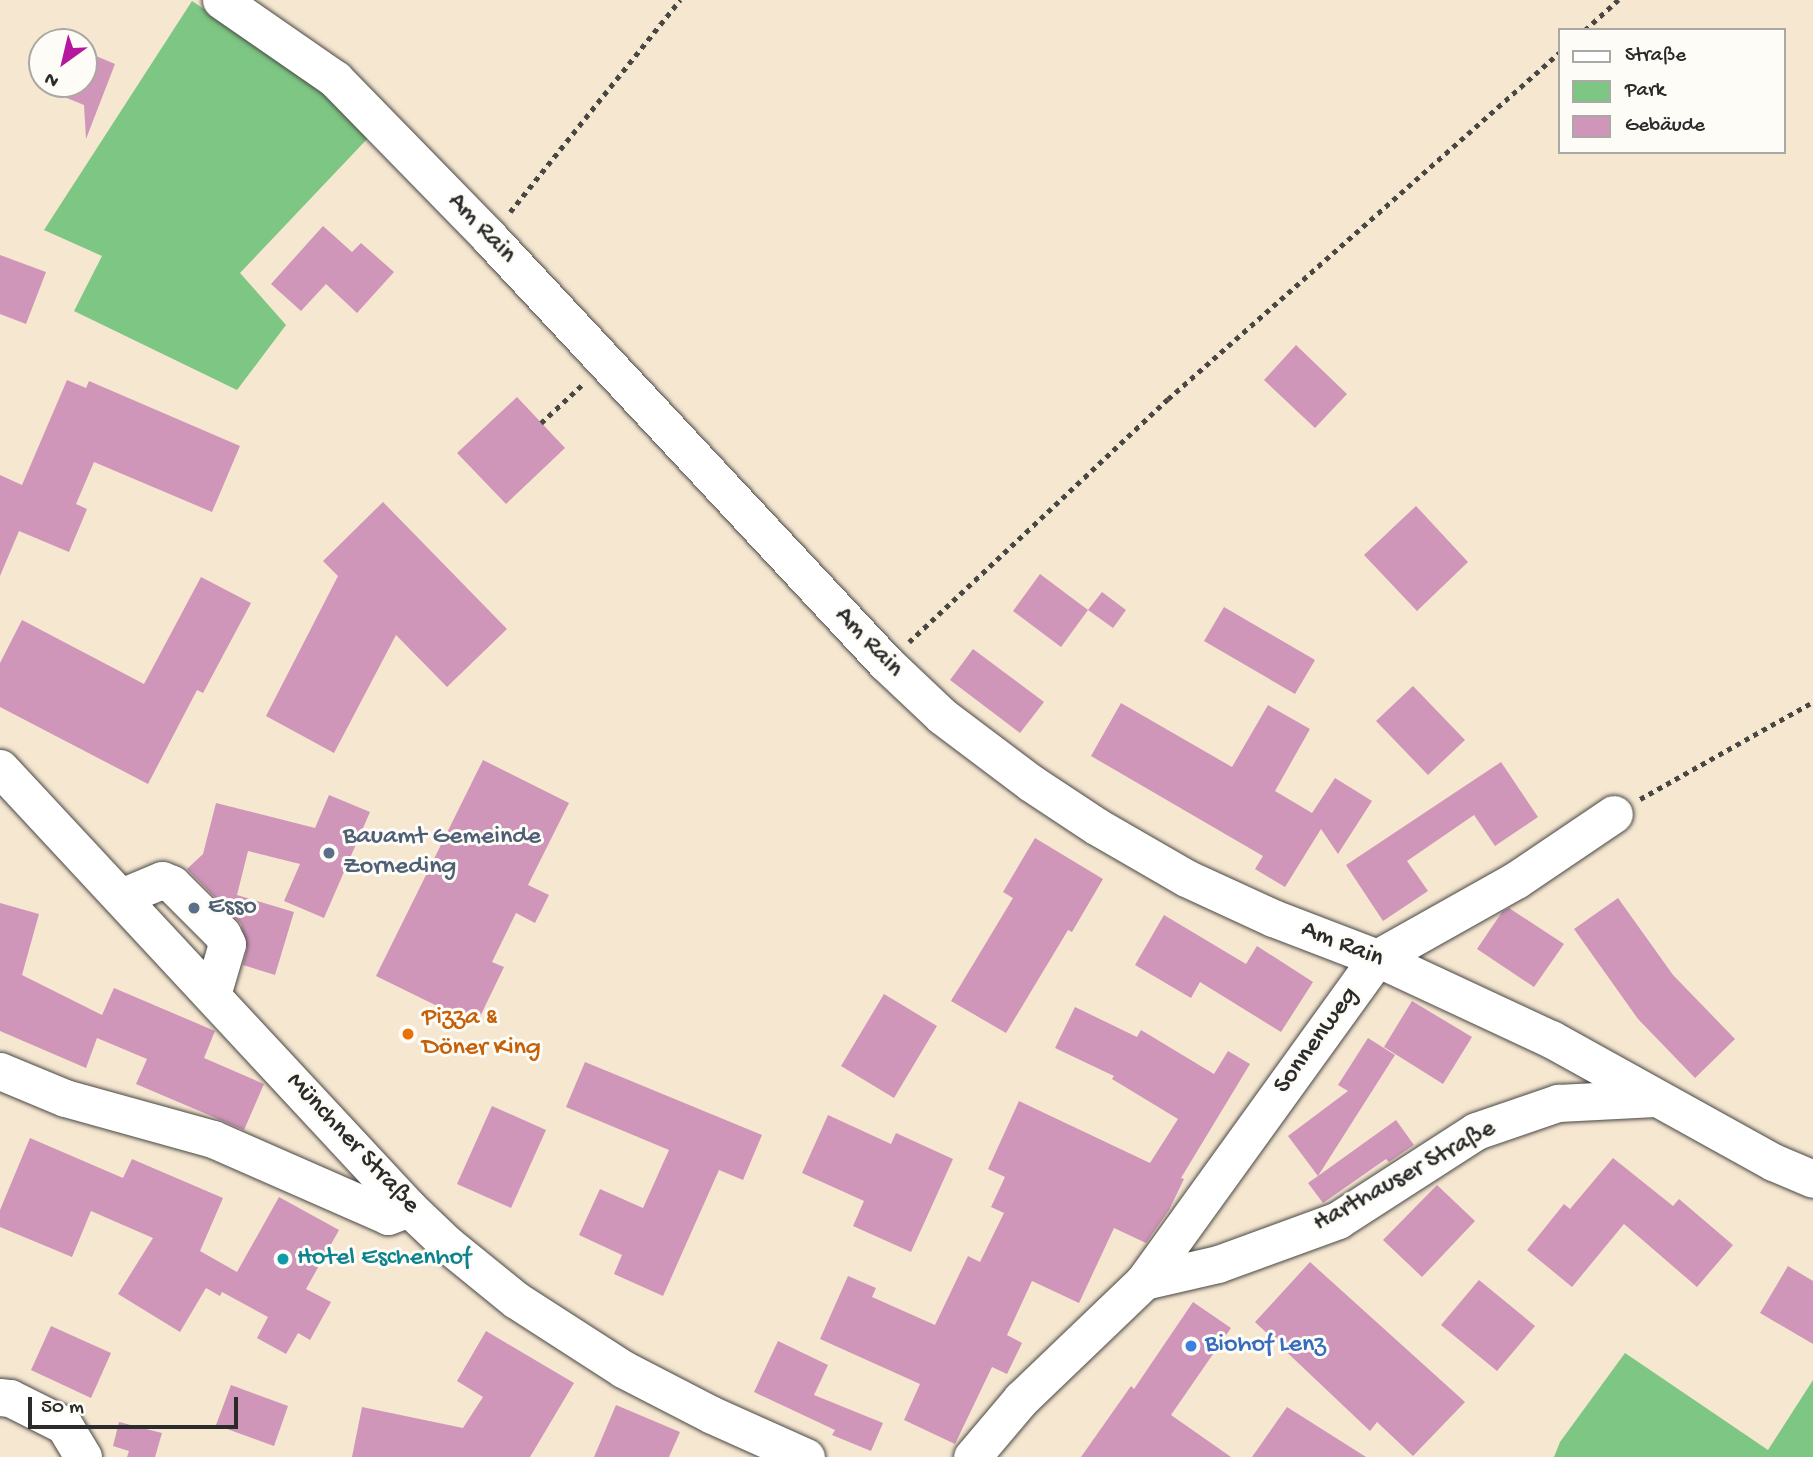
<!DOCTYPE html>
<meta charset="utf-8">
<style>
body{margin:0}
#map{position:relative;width:1813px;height:1457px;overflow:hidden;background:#f6e7d1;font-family:"Gochi Hand",sans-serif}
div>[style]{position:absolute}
.green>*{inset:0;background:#7dc683}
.building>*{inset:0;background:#d096b9}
.path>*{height:4.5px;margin-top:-2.25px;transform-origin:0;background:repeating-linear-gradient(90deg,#494744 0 5px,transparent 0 10px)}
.roads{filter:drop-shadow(0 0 2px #494744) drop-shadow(0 0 2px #494744)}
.minor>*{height:37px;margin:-18.5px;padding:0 18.5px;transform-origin:18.5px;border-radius:18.5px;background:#fff}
.dots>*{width:19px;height:19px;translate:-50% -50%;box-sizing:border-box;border:4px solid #fdfcf7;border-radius:50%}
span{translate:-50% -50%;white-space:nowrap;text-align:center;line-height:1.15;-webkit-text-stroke:6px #fdfcf7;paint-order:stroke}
.street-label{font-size:26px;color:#2b2b2b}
.service-label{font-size:26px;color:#4e5e75}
.left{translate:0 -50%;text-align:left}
.food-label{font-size:26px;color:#c56008}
.culture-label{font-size:26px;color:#0d838f}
.shop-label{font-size:26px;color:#366cbe}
.legend{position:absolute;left:1558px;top:28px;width:228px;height:126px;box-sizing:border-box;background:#fdfcf7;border:2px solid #a9a8a5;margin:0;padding:9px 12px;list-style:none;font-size:21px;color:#2b2b2b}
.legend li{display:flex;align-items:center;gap:14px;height:35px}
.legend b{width:35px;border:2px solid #a9a8a5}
.north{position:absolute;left:28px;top:28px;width:70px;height:70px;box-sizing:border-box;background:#fdfcf7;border:2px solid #a9a8a5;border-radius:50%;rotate:214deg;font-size:19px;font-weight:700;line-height:28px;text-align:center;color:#2b2b2b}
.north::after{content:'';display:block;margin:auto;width:24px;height:32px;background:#b5179e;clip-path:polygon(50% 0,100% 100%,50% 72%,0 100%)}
.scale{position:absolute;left:28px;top:1397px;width:210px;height:32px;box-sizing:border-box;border:4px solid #2b2b2b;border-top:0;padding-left:9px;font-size:21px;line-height:24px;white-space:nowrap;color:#2b2b2b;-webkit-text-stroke:5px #fdfcf7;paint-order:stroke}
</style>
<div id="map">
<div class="green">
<div style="clip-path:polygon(192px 1px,313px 81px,369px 137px,240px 273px,286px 325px,237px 390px,74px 311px,102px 256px,44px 230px)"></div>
<div style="clip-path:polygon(1625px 1353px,1768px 1450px,1813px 1380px,1813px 1457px,1554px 1457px,1560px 1442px)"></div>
</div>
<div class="building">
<div style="clip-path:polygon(84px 51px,115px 64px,86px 139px,84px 105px,35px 85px,84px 84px)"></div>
<div style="clip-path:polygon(323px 226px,352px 252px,361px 243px,394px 272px,357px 313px,326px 284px,301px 311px,271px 284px)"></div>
<div style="clip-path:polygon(0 255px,46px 272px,26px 324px,0 314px)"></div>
<div style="clip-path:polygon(1296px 345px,1347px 394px,1315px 428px,1264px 380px)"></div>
<div style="clip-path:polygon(67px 380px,86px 388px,89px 381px,240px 446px,212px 512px,94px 462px,76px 504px,87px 509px,69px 552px,19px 531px,0 576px,0 475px,22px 485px)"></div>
<div style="clip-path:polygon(517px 397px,565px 448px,506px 504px,457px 453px)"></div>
<div style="clip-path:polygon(383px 502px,507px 629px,447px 687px,396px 635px,334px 753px,266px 716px,338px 576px,323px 561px)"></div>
<div style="clip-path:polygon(1416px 506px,1468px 562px,1417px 611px,1364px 555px)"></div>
<div style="clip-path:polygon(1040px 574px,1088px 610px,1061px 647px,1013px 611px)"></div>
<div style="clip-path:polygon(201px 577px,251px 603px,203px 693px,197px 690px,148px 784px,0 707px,0 663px,22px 620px,144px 684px)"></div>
<div style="clip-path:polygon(1102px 592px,1126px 610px,1113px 628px,1088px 610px)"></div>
<div style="clip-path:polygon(1224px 607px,1315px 660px,1295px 694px,1204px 641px)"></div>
<div style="clip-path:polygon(973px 649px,1044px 702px,1020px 733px,950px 680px)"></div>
<div style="clip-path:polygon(1413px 686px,1465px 740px,1428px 775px,1376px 721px)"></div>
<div style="clip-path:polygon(1121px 703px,1232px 767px,1268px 705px,1310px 729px,1275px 791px,1312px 813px,1335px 778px,1372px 801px,1338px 854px,1321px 829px,1285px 887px,1255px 869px,1263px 856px,1091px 756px)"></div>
<div style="clip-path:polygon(483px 760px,569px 803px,528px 885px,549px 895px,535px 923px,516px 913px,492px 962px,504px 967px,476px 1025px,376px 976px)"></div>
<div style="clip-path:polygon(1501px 762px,1538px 817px,1495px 846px,1474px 815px,1407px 861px,1428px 891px,1383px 921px,1346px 865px)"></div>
<div style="clip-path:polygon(329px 795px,370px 812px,324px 918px,284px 901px,300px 864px,248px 851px,237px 895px,294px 912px,275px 975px,243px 965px,247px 949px,241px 924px,187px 869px,203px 854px,216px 803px,315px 828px)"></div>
<div style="clip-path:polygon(1035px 838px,1103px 879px,1072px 932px,1068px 930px,1006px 1033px,951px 1001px,1013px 898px,1003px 892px)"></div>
<div style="clip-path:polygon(1618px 898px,1673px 975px,1735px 1039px,1695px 1078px,1638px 1019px,1574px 929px)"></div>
<div style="clip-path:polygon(0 903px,39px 914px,22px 975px,102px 1015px,114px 988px,215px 1031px,204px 1058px,264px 1084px,244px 1130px,136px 1084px,147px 1059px,97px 1038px,86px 1068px,0 1031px)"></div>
<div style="clip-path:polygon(1509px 908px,1564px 944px,1534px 987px,1477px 949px,1502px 912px)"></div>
<div style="clip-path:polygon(1164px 915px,1246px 964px,1257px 946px,1313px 982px,1281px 1032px,1200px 982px,1191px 998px,1135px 965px)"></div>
<div style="clip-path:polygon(884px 994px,937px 1026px,894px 1098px,841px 1066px)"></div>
<div style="clip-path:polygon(1412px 1001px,1472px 1037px,1443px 1084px,1384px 1047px)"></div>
<div style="clip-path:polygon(1075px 1007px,1137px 1037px,1141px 1030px,1214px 1074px,1228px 1051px,1250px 1064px,1181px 1178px,1184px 1179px,1169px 1210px,1146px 1243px,1114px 1228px,1079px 1303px,1032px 1281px,1007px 1335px,1022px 1343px,1007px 1374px,992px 1367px,955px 1444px,904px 1420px,920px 1384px,820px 1339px,848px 1276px,876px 1288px,872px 1297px,935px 1325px,968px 1256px,980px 1262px,1004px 1213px,991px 1207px,1005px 1177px,988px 1169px,1019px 1101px,1150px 1163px,1178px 1119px,1112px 1079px,1114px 1076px,1055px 1048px)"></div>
<div style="clip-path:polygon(1368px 1038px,1395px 1055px,1318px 1176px,1396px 1120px,1414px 1145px,1389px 1162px,1386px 1159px,1323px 1203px,1308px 1183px,1318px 1176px,1288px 1136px,1348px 1091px,1338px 1085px)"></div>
<div style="clip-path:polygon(585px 1062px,762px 1135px,743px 1180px,719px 1170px,663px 1296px,614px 1274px,622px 1255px,579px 1235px,600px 1189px,643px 1208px,669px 1150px,566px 1107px)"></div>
<div style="clip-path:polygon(492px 1106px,546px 1130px,511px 1208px,457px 1184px)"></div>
<div style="clip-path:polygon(828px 1115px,891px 1144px,896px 1133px,953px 1159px,911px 1252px,853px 1226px,864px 1201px,802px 1173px)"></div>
<div style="clip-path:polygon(30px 1138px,123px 1178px,132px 1159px,223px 1198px,200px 1251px,237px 1272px,279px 1197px,339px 1230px,306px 1289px,331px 1302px,310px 1340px,298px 1333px,286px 1354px,257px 1338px,268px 1317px,222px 1292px,220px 1296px,206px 1288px,180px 1332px,118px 1294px,153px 1238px,91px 1211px,72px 1257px,0 1227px,0 1210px)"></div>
<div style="clip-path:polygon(1613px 1158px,1673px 1206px,1679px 1199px,1733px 1245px,1697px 1287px,1624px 1224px,1572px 1287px,1527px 1250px,1564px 1204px,1570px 1209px)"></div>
<div style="clip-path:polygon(1437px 1185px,1475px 1221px,1422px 1277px,1383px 1240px)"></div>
<div style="clip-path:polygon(1310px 1262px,1465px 1402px,1413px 1456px,1377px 1422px,1370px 1431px,1255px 1322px)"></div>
<div style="clip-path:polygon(1788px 1266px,1813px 1281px,1813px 1344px,1760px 1313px)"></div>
<div style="clip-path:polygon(1479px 1280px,1535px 1326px,1497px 1371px,1441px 1325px)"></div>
<div style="clip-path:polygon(1193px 1302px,1231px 1328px,1171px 1415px,1231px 1457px,1081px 1457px,1131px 1386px,1134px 1389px)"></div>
<div style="clip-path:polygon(51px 1326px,111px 1353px,91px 1398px,31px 1370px)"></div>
<div style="clip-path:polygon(486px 1331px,574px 1383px,530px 1457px,352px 1457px,362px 1407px,463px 1428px,483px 1397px,457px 1381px)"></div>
<div style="clip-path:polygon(778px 1341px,828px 1365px,814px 1395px,883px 1423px,871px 1451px,832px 1435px,835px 1430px,754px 1392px)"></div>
<div style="clip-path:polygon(231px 1385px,288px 1406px,274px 1446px,216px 1425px)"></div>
<div style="clip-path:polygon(616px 1405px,680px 1432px,669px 1457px,594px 1457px)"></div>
<div style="clip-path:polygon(1287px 1407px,1366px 1457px,1252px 1457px)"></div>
<div style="clip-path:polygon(119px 1422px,162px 1433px,155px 1457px,127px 1457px,129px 1451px,113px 1446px)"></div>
</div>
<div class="path">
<div style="left:1585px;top:30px;width:45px;rotate:-42.3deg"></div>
<div style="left:510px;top:212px;width:272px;rotate:-51.3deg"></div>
<div style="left:541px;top:423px;width:59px;rotate:-42.9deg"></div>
<div style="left:909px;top:642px;width:355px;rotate:-43.2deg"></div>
<div style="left:1168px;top:399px;width:522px;rotate:-41.51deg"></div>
<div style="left:1640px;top:799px;width:198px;rotate:-29.3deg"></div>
</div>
<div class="roads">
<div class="minor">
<div style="left:221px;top:0;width:139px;rotate:34.7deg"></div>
<div style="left:335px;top:79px;width:221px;rotate:45.7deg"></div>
<div style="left:489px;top:237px;width:582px;rotate:47.02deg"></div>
<div style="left:886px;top:663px;width:77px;rotate:43.4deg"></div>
<div style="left:942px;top:716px;width:111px;rotate:37deg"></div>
<div style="left:1031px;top:783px;width:78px;rotate:33.5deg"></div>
<div style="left:1096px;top:826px;width:104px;rotate:30deg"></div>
<div style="left:1186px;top:878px;width:96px;rotate:24.7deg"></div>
<div style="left:1273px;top:918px;width:111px;rotate:21deg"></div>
<div style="left:1377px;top:958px;width:192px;rotate:25deg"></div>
<div style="left:1551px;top:1039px;width:254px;rotate:29deg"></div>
<div style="left:1773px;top:1162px;width:43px;rotate:23deg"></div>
<div style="left:0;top:768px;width:601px;rotate:47.09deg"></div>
<div style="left:409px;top:1208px;width:52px;rotate:43.5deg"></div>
<div style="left:447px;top:1244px;width:89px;rotate:39.1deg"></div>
<div style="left:516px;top:1300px;width:127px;rotate:32.8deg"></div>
<div style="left:623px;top:1369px;width:100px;rotate:27.3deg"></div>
<div style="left:712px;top:1415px;width:103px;rotate:24.1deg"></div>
<div style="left:121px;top:897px;width:44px;rotate:-22.5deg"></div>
<div style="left:162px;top:880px;width:11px;rotate:22deg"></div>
<div style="left:172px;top:884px;width:71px;rotate:45deg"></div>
<div style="left:222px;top:934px;width:11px;rotate:63deg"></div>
<div style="left:227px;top:944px;width:53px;rotate:106.4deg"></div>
<div style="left:0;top:1071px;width:70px;rotate:22.6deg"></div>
<div style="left:65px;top:1098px;width:154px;rotate:15.5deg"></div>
<div style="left:213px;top:1139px;width:191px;rotate:23.7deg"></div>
<div style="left:388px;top:1216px;width:22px;rotate:-21deg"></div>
<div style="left:1144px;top:1281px;width:76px;rotate:-12.9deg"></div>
<div style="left:1218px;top:1264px;width:128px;rotate:-20.1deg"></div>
<div style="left:1338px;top:1220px;width:164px;rotate:-32.8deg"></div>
<div style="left:1476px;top:1131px;width:87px;rotate:-18.9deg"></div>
<div style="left:1558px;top:1103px;width:97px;rotate:-3deg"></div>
<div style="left:0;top:1397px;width:10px;rotate:6deg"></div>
<div style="left:10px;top:1398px;width:60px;rotate:26.6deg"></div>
<div style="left:64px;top:1425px;width:37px;rotate:59deg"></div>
<div style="left:972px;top:1457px;width:76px;rotate:-49.8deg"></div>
<div style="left:1021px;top:1399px;width:170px;rotate:-43.8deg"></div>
<div style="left:1144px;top:1281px;width:398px;rotate:-54.2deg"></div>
<div style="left:1377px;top:958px;width:159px;rotate:-29.3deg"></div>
<div style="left:1516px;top:880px;width:118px;rotate:-34deg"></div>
</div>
</div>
<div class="dots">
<div style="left:329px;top:853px;background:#5c6f8a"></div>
<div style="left:194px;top:908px;background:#5c6f8a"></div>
<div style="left:408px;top:1034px;background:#e8710a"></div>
<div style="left:283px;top:1259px;background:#0f9aa8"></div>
<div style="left:1191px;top:1346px;background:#3f7fe0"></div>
</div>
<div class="street-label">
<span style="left:481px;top:229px;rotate:46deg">Am Rain</span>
<span style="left:868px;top:643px;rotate:46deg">Am Rain</span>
<span style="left:1342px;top:945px;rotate:22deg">Am Rain</span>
<span style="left:1317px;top:1041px;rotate:-54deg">Sonnenweg</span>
<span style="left:352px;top:1144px;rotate:47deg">Münchner Straße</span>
<span style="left:1405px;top:1177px;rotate:-29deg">Harthauser Straße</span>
</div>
<div class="service-label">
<span class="left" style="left:343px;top:853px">Bauamt Gemeinde<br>Zorneding</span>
<span class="left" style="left:208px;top:908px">Esso</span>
</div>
<div class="food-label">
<span class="left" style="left:422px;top:1034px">Pizza &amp;<br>Döner King</span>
</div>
<div class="culture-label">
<span class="left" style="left:297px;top:1259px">Hotel Eschenhof</span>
</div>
<div class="shop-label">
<span class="left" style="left:1205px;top:1346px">Biohof Lenz</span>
</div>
<ul class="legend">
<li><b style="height:9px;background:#fff"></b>Straße</li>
<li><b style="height:19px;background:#7dc683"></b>Park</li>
<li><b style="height:19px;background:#d096b9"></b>Gebäude</li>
</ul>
<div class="north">N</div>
<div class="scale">50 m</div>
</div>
